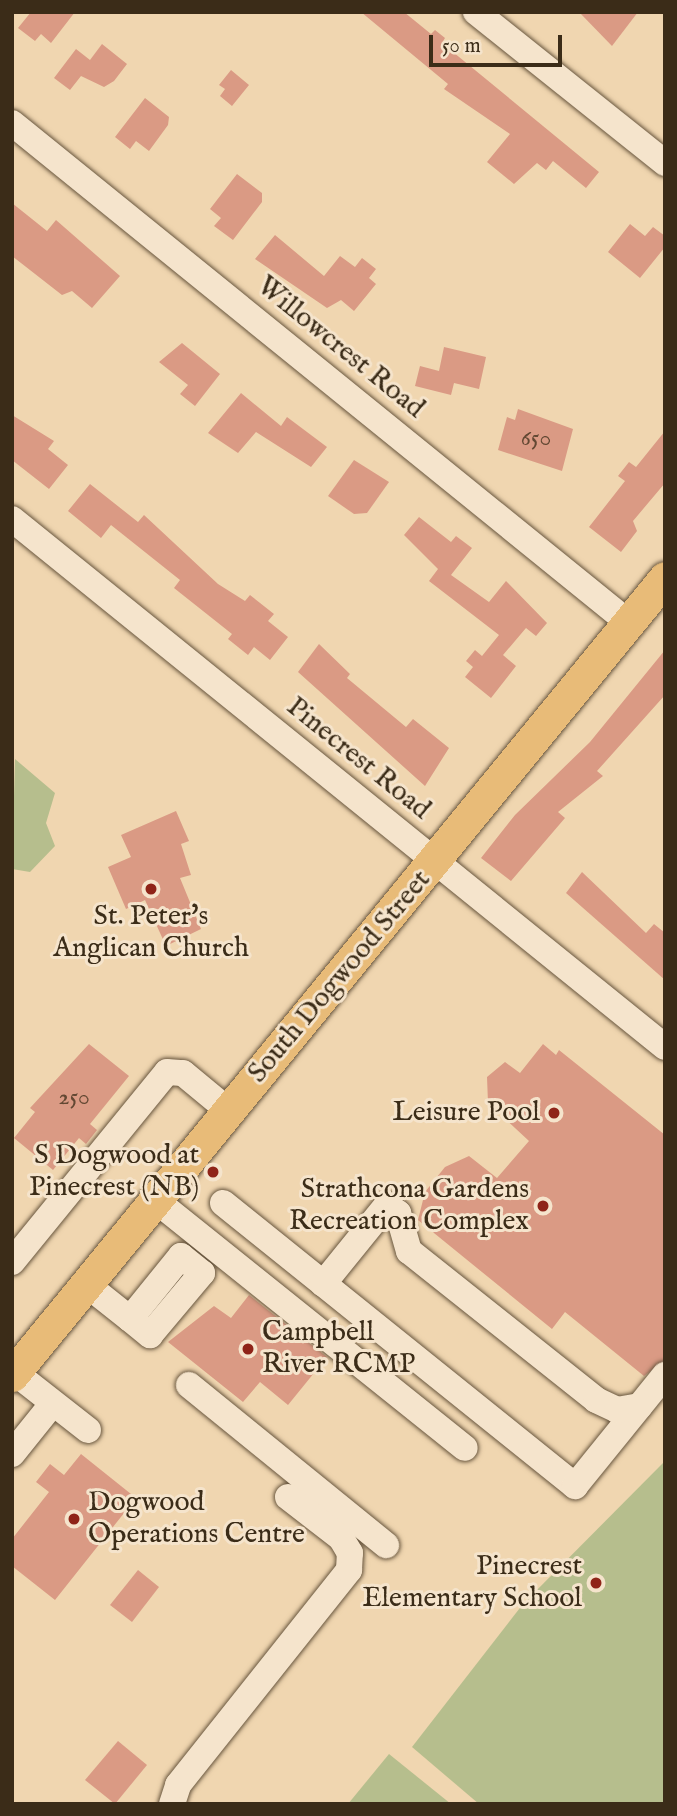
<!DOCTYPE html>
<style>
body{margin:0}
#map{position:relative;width:677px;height:1816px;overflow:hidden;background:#f0d6b0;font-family:"IM FELL English",serif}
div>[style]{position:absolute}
.green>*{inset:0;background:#b6be8d}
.building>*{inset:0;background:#da9a84}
.roads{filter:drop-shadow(0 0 2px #68563e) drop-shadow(0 0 2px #68563e)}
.minor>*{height:26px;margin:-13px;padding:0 13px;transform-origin:13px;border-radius:13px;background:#f5e4cc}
.major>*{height:33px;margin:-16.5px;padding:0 16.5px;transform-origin:16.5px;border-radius:16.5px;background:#e8bb78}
.dots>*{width:19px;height:19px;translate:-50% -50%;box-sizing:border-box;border:4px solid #f5e4cc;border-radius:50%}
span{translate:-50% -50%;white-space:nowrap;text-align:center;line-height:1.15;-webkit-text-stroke:6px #f5e4cc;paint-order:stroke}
.number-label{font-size:24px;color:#634833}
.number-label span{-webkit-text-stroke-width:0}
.street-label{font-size:28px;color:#3b2c18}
.poi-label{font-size:28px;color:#3b2c18}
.right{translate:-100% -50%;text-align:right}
.left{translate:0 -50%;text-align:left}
.frame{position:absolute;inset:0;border:14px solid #3b2c18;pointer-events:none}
.scale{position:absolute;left:429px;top:35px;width:133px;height:32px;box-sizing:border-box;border:4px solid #3b2c18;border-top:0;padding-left:9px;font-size:21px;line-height:24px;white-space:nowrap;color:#3b2c18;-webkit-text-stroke:5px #f5e4cc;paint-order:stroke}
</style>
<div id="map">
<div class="green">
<div style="clip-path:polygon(15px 759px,55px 793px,46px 823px,55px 846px,30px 872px,12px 869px)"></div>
<div style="clip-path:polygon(663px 1463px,665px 1804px,479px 1804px,412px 1747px,523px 1604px)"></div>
<div style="clip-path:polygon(389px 1754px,451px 1804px,348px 1804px)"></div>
</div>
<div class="building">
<div style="clip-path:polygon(31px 12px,75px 12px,51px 43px,41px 34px,35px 41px,18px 28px)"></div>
<div style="clip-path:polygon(361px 12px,404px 12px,431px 34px,435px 30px,445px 38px,442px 43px,599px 172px,586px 188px,553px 161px,546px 170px,537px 163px,514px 184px,487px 162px,510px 134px,444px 89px,448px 84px)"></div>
<div style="clip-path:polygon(579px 12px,638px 12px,612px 46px)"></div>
<div style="clip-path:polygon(102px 44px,127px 64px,114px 81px,104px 87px,81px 76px,70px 90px,54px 78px,76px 49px,90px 60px)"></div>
<div style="clip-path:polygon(231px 70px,249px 85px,232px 106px,220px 96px,225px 89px,219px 85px)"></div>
<div style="clip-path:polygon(145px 98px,169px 117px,168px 125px,149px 151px,136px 141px,130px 149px,115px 137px)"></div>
<div style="clip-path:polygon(237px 174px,262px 193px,262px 202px,233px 240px,214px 226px,221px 218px,210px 209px)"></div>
<div style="clip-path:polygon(12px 203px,47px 231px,56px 220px,120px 276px,92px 308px,72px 291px,62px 295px,12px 256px)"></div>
<div style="clip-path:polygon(630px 224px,645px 236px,653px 227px,665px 236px,665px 247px,640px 278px,608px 252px)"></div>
<div style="clip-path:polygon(275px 235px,324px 276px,340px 256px,355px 267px,362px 258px,376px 269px,369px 278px,376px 284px,354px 311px,341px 300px,327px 308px,255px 259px)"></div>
<div style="clip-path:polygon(182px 343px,220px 374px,195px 406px,180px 394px,188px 385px,159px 362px)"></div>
<div style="clip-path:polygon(444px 347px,486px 357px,479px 389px,454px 383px,451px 395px,415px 386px,420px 366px,439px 371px)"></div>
<div style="clip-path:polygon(241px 393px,281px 426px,287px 417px,327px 447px,311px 467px,256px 432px,238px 453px,208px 433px)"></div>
<div style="clip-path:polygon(518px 409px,573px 429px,562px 471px,498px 450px,507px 417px,515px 420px)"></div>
<div style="clip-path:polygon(12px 415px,54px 441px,48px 449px,68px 465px,49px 489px,12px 460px)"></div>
<div style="clip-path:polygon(665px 431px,665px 483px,633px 521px,637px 531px,621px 552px,589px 527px,625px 481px,618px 476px,629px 462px,636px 467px)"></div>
<div style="clip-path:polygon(354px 460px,389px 482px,367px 513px,354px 514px,328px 496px)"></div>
<div style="clip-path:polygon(90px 484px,138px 522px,144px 515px,218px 584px,245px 601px,250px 595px,274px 614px,268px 621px,288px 637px,270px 660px,254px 647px,248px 655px,228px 639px,232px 634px,174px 588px,180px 580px,111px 525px,101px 538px,68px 511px)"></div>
<div style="clip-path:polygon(419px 517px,451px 542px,456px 536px,472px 548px,451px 575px,489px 602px,506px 581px,547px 623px,536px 636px,526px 628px,503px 655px,516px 666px,491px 698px,465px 677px,473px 667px,466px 661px,475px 650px,482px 656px,499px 635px,429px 581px,438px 569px,404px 535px)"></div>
<div style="clip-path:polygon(319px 644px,350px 674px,347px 678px,406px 727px,413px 719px,449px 748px,425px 786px,298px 672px)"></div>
<div style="clip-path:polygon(665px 650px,665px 695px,597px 771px,603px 776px,558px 812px,565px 818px,511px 881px,481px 858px,515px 815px,590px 742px)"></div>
<div style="clip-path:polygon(176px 811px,189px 841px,181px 844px,191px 875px,180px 878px,201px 929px,166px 946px,145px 900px,126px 909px,108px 867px,131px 857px,121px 835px)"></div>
<div style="clip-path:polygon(582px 872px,646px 933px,654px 924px,665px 933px,665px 980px,566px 893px)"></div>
<div style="clip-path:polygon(89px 1044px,129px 1076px,90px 1124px,97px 1130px,86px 1144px,79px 1138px,53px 1170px,14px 1138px,35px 1112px,30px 1108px)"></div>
<div style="clip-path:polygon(543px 1044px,556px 1055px,559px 1050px,665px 1135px,665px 1360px,644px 1376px,565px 1312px,552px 1329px,418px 1220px,425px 1192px,445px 1167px,469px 1156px,497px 1178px,529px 1141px,488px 1103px,487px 1077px,505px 1062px,520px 1073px)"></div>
<div style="clip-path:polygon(249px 1295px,327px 1357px,288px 1405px,260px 1382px,243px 1402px,168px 1342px,214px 1306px,231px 1318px)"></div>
<div style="clip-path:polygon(81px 1454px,136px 1498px,55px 1600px,12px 1566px,12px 1539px,49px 1492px,36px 1482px,50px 1464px,64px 1475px)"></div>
<div style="clip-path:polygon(138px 1570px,159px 1587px,132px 1622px,110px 1605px)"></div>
<div style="clip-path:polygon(118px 1741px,147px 1765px,115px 1804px,85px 1780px)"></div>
</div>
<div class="roads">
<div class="minor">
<div style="left:476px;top:12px;width:242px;rotate:38.6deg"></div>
<div style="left:12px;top:123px;width:794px;rotate:39.02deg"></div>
<div style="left:12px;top:519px;width:840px;rotate:38.96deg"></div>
<div style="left:154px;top:1199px;width:398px;rotate:38.7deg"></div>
<div style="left:223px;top:1203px;width:452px;rotate:38.8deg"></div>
<div style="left:575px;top:1486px;width:143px;rotate:-51deg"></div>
<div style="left:12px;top:1262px;width:245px;rotate:-50.8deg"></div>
<div style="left:167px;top:1072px;width:16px;rotate:4deg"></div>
<div style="left:183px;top:1073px;width:60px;rotate:39.6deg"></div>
<div style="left:86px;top:1284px;width:56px;rotate:38.5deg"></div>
<div style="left:130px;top:1319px;width:26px;rotate:39deg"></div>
<div style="left:150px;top:1335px;width:81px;rotate:-50deg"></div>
<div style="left:202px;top:1273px;width:27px;rotate:-141deg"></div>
<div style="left:181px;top:1256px;width:81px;rotate:129deg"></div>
<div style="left:323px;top:1284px;width:102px;rotate:-51deg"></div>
<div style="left:387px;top:1205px;width:14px;rotate:36deg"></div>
<div style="left:398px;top:1213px;width:40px;rotate:74deg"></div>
<div style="left:409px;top:1251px;width:239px;rotate:38.5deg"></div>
<div style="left:596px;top:1400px;width:23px;rotate:25deg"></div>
<div style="left:617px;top:1410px;width:23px;rotate:-10deg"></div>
<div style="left:14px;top:1372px;width:94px;rotate:38.1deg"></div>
<div style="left:189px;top:1385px;width:254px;rotate:39.1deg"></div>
<div style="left:12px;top:1454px;width:65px;rotate:-51.2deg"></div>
<div style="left:172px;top:1804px;width:20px;rotate:-72deg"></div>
<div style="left:178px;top:1785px;width:275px;rotate:-51.5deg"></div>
<div style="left:349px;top:1570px;width:17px;rotate:-87deg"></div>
<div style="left:350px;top:1553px;width:17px;rotate:-121deg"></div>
<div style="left:341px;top:1538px;width:67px;rotate:-142.3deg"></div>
</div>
<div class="major">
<div style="left:12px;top:1375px;width:1030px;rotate:-50.67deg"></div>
</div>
</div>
<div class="dots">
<div style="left:151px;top:889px;background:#8f2418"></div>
<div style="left:554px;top:1113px;background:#8f2418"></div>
<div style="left:213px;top:1172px;background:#8f2418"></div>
<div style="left:543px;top:1206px;background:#8f2418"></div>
<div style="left:248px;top:1349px;background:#8f2418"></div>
<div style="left:74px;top:1519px;background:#8f2418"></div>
<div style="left:596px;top:1583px;background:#8f2418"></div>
</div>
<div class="number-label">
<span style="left:536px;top:439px">650</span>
<span style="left:74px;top:1098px">250</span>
</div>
<div class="street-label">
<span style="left:340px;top:348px;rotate:39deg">Willowcrest Road</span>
<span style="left:358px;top:759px;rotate:39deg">Pinecrest Road</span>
<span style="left:340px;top:977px;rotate:-50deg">South Dogwood Street</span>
</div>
<div class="poi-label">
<span style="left:151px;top:933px">St. Peter's<br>Anglican Church</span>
<span class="right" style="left:540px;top:1113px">Leisure Pool</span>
<span class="right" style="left:199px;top:1172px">S Dogwood at<br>Pinecrest (NB)</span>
<span class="right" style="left:529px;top:1206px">Strathcona Gardens<br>Recreation Complex</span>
<span class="left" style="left:262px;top:1349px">Campbell<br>River RCMP</span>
<span class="left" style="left:88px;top:1519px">Dogwood<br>Operations Centre</span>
<span class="right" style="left:582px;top:1583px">Pinecrest<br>Elementary School</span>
</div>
<div class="frame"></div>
<div class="scale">50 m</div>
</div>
